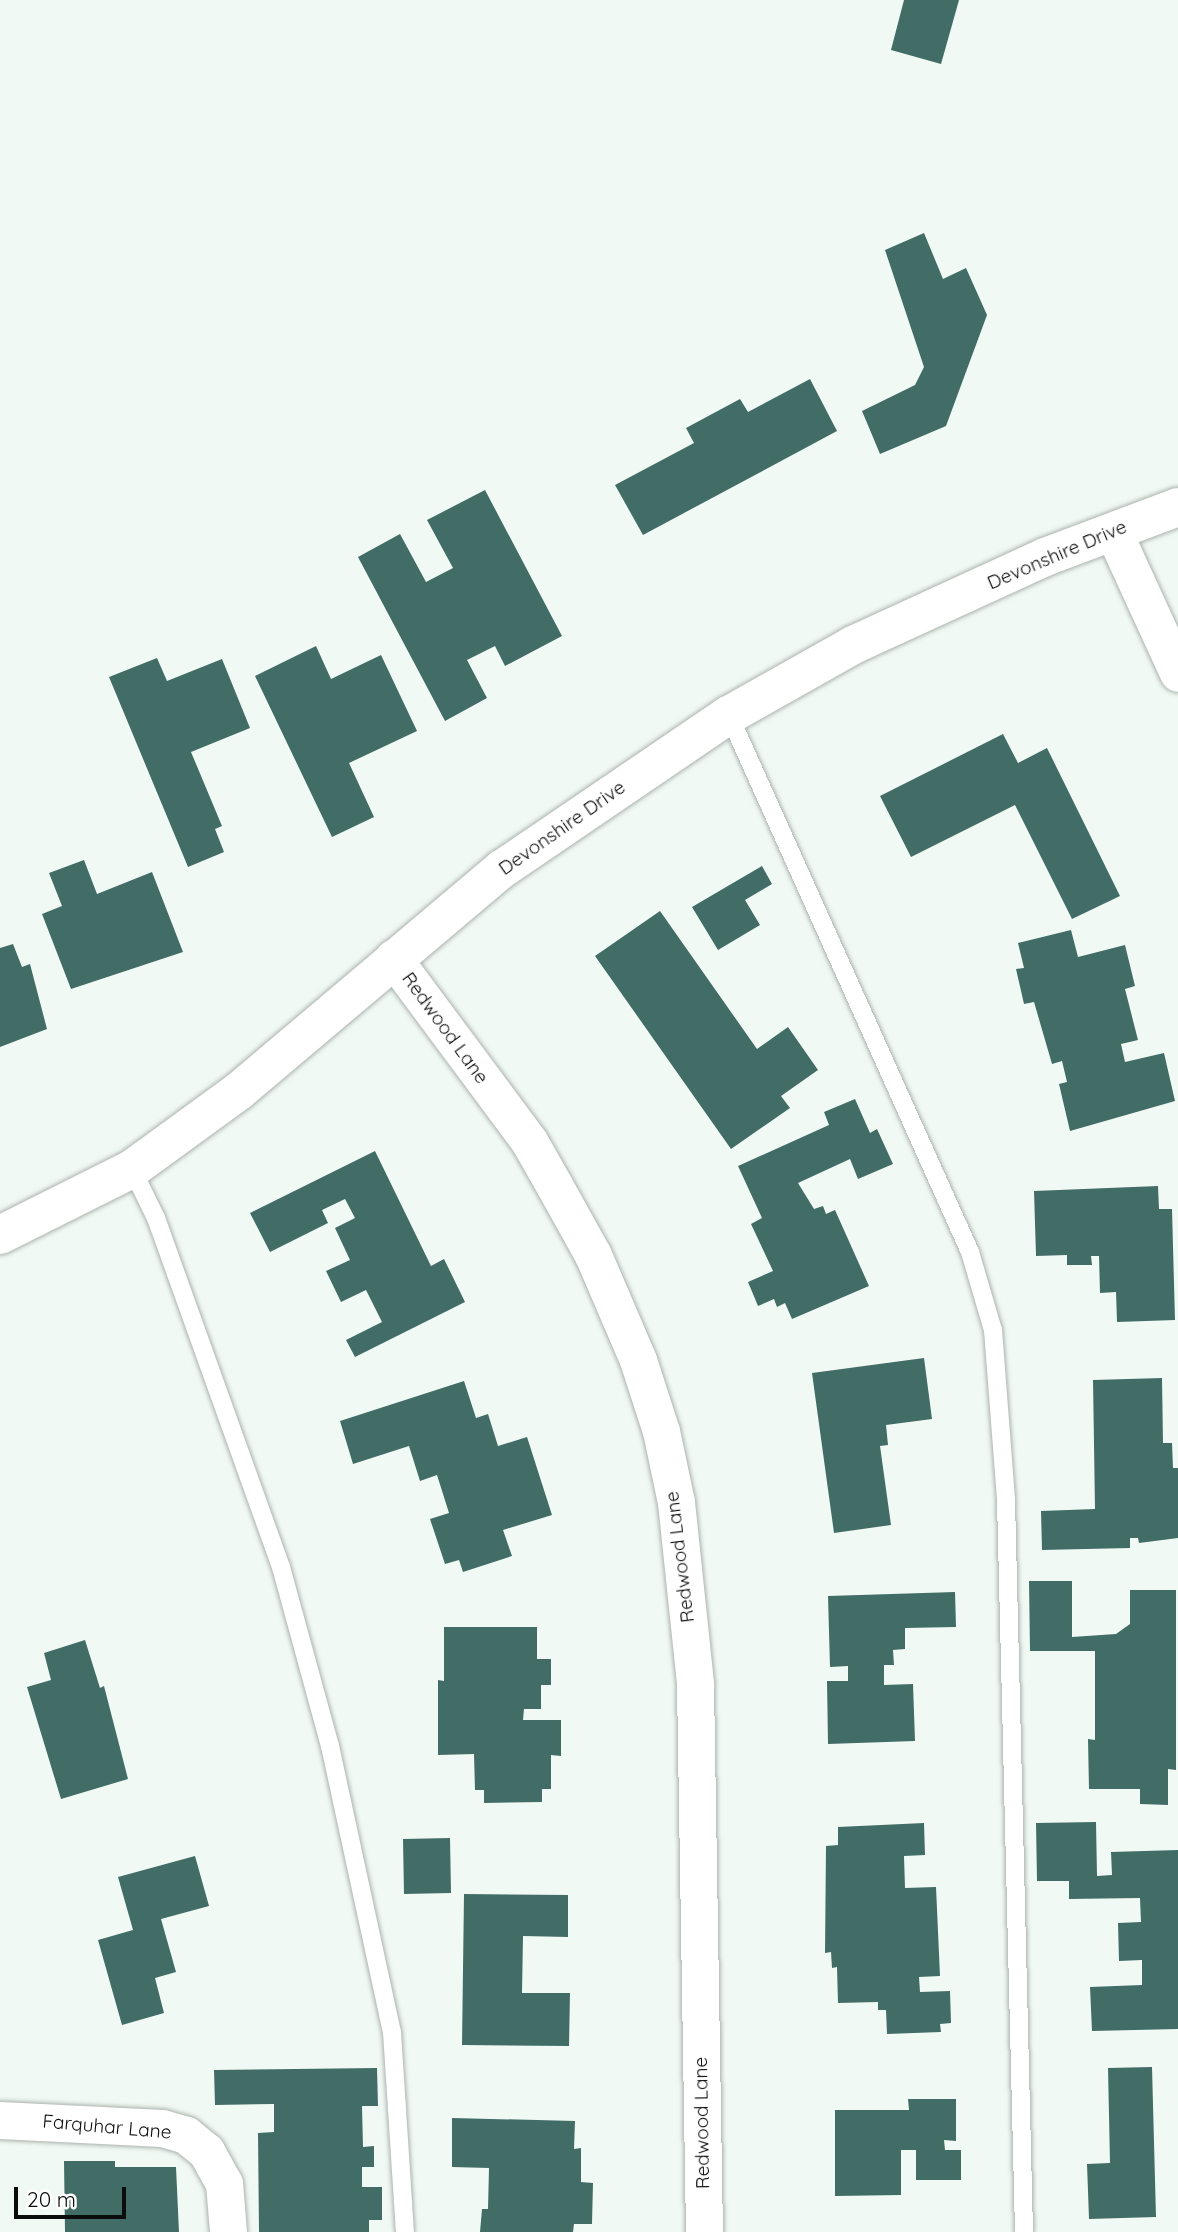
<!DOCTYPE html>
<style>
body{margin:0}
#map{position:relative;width:1178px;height:2232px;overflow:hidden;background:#f1f9f4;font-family:Quicksand,sans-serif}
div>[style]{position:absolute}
.building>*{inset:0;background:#426c66}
.roads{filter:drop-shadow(0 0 2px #abb3ae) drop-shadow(0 0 2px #abb3ae)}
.service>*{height:18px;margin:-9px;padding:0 9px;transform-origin:9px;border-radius:9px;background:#fff}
.minor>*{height:37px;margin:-18.5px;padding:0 18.5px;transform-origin:18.5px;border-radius:18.5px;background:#fff}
.tertiary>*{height:38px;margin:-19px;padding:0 19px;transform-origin:19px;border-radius:19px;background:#fff}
span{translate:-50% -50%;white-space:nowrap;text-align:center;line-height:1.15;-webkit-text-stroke:5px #fff;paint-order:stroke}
.street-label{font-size:19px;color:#0b0d0c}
.scale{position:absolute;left:14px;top:2187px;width:112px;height:32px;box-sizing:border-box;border:4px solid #0b0d0c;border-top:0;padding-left:9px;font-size:21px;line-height:24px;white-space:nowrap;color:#0b0d0c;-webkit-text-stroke:5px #fff;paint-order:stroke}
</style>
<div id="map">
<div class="building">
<div style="clip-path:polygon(904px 0,959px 0,941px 64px,891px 50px)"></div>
<div style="clip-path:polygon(924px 233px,943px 279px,966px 268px,987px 315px,946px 426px,880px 454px,862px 411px,915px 385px,924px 367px,885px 250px)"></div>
<div style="clip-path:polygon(810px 379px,837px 431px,643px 535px,615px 485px,694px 443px,686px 428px,740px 399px,748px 412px)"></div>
<div style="clip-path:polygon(485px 490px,562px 636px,505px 666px,495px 646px,467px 660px,487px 698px,445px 721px,358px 557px,400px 534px,426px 582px,453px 568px,427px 520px)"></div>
<div style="clip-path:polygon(316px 646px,331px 679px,381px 655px,417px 731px,349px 763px,374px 817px,332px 837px,255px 676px)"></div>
<div style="clip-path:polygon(157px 658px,167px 681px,222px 659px,250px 728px,191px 752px,222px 826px,215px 829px,224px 852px,188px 867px,109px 677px)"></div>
<div style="clip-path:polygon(1003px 734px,1018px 763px,1047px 748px,1120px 896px,1072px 919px,1015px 805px,911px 857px,880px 796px)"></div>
<div style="clip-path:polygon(84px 860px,97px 894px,152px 872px,183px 952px,71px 989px,42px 914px,62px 906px,49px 873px)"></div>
<div style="clip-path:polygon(762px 866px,772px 884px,745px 900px,760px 925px,718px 950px,692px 907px)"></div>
<div style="clip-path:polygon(660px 911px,757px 1049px,788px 1027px,818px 1070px,781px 1096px,790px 1108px,731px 1149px,595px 956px)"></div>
<div style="clip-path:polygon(1071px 930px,1078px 957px,1125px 945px,1135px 986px,1125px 989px,1138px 1040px,1121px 1044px,1125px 1062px,1164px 1053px,1175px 1101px,1070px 1131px,1059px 1084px,1067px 1082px,1062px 1061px,1052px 1064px,1034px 1002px,1024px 1004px,1016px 969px,1024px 968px,1018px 943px)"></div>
<div style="clip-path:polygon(13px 944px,22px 967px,30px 964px,47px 1029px,0 1047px,0 948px)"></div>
<div style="clip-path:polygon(855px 1099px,870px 1133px,877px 1129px,893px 1164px,858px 1179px,850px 1159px,798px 1183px,814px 1209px,823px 1206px,826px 1214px,835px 1210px,869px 1286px,792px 1319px,785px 1303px,777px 1307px,774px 1299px,758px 1306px,748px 1282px,773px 1271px,751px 1224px,762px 1218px,738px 1166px,829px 1125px,824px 1112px)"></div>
<div style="clip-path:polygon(375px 1151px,431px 1266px,444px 1259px,465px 1302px,355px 1357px,346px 1340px,382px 1322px,366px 1290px,341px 1302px,326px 1271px,350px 1260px,335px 1228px,355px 1218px,345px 1199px,322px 1210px,328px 1223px,270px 1252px,250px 1213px)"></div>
<div style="clip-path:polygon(1158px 1186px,1159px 1209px,1172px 1209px,1175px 1320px,1117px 1322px,1116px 1292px,1100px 1293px,1099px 1256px,1091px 1256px,1092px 1265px,1067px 1265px,1067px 1255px,1036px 1256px,1034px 1191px)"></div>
<div style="clip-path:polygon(924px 1358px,932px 1419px,886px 1425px,888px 1445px,880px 1446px,891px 1525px,834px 1533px,812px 1373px)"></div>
<div style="clip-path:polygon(1162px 1378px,1163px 1443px,1172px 1443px,1173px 1468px,1178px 1468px,1178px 1538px,1139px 1543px,1138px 1538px,1130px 1538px,1130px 1548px,1042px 1550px,1041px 1511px,1095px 1509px,1093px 1380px)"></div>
<div style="clip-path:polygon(464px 1381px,476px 1418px,488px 1414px,498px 1446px,527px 1437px,552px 1515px,503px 1530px,512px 1556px,463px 1572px,459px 1560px,445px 1564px,430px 1519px,449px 1513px,437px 1475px,420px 1481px,409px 1446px,353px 1464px,340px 1421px)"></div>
<div style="clip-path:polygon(1029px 1581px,1072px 1581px,1072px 1637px,1116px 1634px,1130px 1624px,1130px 1590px,1176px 1590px,1176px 1770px,1168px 1769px,1168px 1805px,1140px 1804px,1140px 1789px,1089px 1789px,1088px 1739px,1095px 1740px,1095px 1651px,1030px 1651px)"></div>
<div style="clip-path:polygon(955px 1592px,956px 1627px,905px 1628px,905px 1649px,893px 1650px,894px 1665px,884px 1665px,884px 1685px,913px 1684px,915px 1741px,828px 1744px,827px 1681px,848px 1681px,848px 1666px,830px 1667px,828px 1596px)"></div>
<div style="clip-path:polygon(444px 1627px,537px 1627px,537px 1659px,551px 1659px,551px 1685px,541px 1685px,541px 1709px,524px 1709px,523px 1720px,561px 1720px,561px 1756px,551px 1755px,551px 1789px,542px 1789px,542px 1802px,484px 1803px,484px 1790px,475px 1790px,474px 1754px,438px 1755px,438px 1680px,444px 1681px)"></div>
<div style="clip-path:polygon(85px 1640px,100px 1688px,104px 1686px,128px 1779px,61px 1799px,27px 1687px,51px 1680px,44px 1653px)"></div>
<div style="clip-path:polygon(1096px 1822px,1097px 1876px,1112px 1875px,1111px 1852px,1178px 1850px,1178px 2029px,1092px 2031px,1090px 1987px,1142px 1985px,1142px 1960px,1119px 1961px,1118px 1923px,1141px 1922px,1140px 1898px,1069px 1899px,1069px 1881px,1037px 1881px,1036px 1823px)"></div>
<div style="clip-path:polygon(924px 1823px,925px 1855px,904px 1856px,905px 1888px,936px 1887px,940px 1976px,919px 1977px,920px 1992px,950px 1991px,951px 2023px,940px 2024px,941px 2032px,887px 2034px,886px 2010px,878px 2010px,878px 2002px,838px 2003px,837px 1967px,832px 1968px,831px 1952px,825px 1953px,826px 1846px,838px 1845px,838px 1827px)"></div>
<div style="clip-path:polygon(450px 1838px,451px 1893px,404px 1894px,403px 1839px)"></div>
<div style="clip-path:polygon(195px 1856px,209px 1906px,161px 1919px,176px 1972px,155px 1978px,164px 2013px,122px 2025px,98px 1940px,133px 1930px,118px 1877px)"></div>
<div style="clip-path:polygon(464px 1894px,568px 1895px,568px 1937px,523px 1936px,522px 1993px,570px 1993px,569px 2046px,462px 2045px)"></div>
<div style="clip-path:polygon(1152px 2067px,1156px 2217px,1089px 2219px,1087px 2164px,1110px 2163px,1108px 2068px)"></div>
<div style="clip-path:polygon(377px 2068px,378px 2106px,362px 2106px,363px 2147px,374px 2146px,374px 2167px,362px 2167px,362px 2187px,382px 2187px,382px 2220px,369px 2220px,369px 2232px,259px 2232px,258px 2133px,274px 2132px,274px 2104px,215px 2105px,214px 2070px)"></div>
<div style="clip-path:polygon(908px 2099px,956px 2099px,956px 2141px,944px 2140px,945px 2150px,961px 2150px,961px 2180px,916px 2180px,916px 2150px,901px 2150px,901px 2195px,835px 2196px,835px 2110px,909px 2110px)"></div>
<div style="clip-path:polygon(452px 2118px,575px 2121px,574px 2149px,581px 2148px,581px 2182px,593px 2183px,592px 2224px,574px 2224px,573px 2232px,480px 2232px,482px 2209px,488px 2209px,489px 2168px,452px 2167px)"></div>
<div style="clip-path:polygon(64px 2161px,115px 2161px,115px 2167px,176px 2167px,179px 2232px,65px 2232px)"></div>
</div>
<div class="roads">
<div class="service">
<div style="left:729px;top:715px;width:589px;rotate:65.83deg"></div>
<div style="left:970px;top:1252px;width:81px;rotate:73.6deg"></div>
<div style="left:993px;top:1330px;width:170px;rotate:85.6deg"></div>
<div style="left:1006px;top:1500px;width:732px;rotate:88.59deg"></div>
<div style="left:132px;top:1169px;width:55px;rotate:63.9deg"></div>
<div style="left:156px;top:1218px;width:371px;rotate:70.3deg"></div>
<div style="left:281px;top:1567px;width:186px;rotate:74.7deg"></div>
<div style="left:330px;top:1746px;width:293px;rotate:77.8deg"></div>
<div style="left:392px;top:2032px;width:200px;rotate:86.3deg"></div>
</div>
<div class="minor">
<div style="left:1113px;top:531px;width:156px;rotate:65.4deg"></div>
<div style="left:393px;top:958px;width:228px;rotate:53.4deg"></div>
<div style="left:529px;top:1141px;width:51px;rotate:60.4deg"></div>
<div style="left:554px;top:1185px;width:80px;rotate:60.9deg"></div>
<div style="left:593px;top:1255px;width:114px;rotate:66.8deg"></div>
<div style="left:638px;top:1360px;width:75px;rotate:72.1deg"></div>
<div style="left:661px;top:1431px;width:73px;rotate:78.1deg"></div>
<div style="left:676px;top:1502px;width:183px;rotate:84deg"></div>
<div style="left:695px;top:1684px;width:548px;rotate:89.06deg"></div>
<div style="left:0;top:2120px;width:162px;rotate:2.8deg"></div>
<div style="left:162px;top:2128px;width:25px;rotate:16deg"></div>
<div style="left:186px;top:2135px;width:26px;rotate:39deg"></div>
<div style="left:206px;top:2151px;width:37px;rotate:61deg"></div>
<div style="left:224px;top:2183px;width:49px;rotate:85.3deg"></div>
</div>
<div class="tertiary">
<div style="left:0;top:1235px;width:148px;rotate:-26.6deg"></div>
<div style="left:132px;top:1169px;width:132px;rotate:-36.1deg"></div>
<div style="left:239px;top:1091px;width:344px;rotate:-40.2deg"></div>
<div style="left:502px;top:869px;width:274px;rotate:-34.2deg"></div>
<div style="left:729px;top:715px;width:142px;rotate:-29.4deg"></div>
<div style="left:853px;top:645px;width:211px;rotate:-24.6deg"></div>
<div style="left:1045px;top:557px;width:142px;rotate:-20.6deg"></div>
</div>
</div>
<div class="street-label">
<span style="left:1057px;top:555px;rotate:-23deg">Devonshire Drive</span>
<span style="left:562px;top:828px;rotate:-35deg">Devonshire Drive</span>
<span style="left:445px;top:1028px;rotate:54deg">Redwood Lane</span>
<span style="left:680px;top:1557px;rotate:-97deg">Redwood Lane</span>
<span style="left:702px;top:2123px;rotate:-91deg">Redwood Lane</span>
<span style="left:107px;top:2127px;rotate:5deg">Farquhar Lane</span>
</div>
<div class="scale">20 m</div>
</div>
